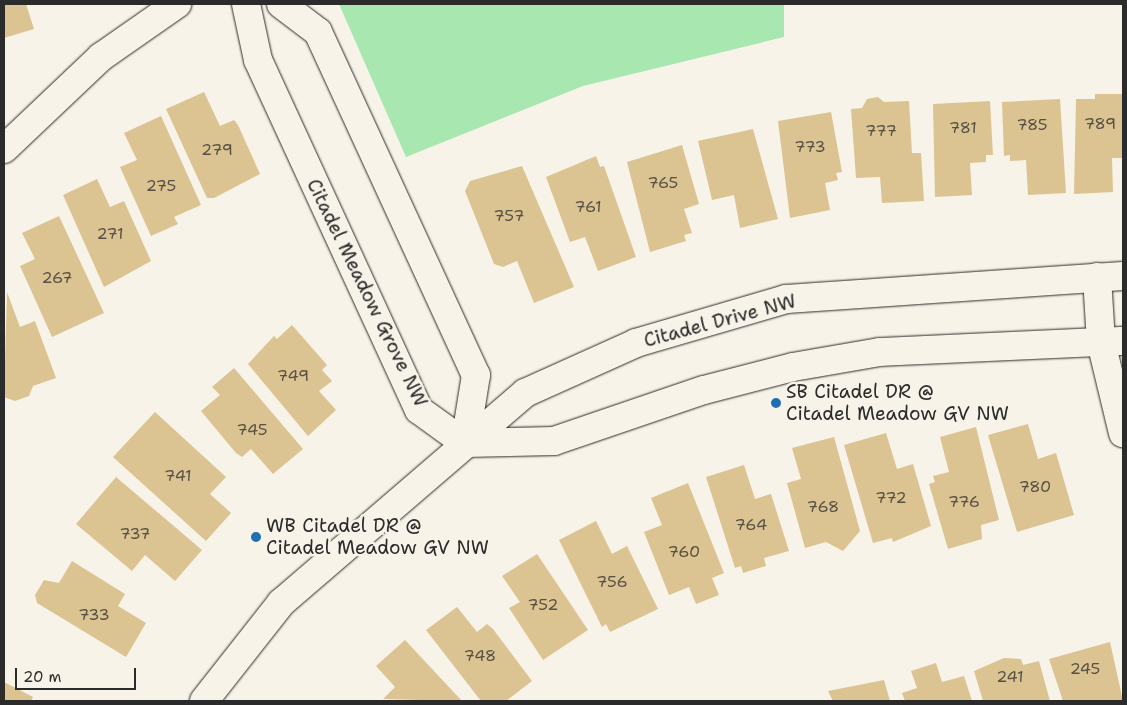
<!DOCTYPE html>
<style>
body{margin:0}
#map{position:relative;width:1127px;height:705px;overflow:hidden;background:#f7f3e8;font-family:"Shantell Sans",sans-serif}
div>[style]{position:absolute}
.green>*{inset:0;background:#a8e7af}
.building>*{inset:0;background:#dcc392}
.roads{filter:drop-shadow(0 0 1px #2b2b2b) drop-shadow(0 0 1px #2b2b2b)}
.minor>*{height:28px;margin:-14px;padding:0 14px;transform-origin:14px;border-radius:14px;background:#f7f3e8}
.dots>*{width:14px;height:14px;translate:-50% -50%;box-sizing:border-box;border:2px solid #f7f3e8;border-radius:50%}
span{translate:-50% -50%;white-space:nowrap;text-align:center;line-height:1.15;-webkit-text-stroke:5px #f7f3e8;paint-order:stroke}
.number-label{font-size:16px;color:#575145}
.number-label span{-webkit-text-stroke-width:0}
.street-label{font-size:19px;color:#2b2b2b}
.poi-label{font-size:19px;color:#2b2b2b}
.left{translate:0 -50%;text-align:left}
.frame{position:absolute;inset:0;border:5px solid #2b2b2b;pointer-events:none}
.scale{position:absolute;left:15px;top:668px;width:121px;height:22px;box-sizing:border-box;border:2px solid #2b2b2b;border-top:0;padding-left:6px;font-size:15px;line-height:18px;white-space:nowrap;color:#2b2b2b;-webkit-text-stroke:4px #f7f3e8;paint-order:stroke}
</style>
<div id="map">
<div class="green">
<div style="clip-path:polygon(339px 4px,784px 4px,784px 37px,583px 86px,406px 157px)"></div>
</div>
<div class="building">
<div style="clip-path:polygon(4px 4px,26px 4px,34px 29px,4px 38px)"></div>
<div style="clip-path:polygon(204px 92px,220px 126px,234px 120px,238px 125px,260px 174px,214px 198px,207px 198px,166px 109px)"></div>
<div style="clip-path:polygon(1095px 94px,1123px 94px,1123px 158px,1112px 158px,1113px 192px,1074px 194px,1076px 99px,1095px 99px)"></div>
<div style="clip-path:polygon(878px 97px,884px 102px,909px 101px,912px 153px,921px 153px,924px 201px,882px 203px,880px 177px,856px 178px,851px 109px,862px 108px,867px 99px)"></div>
<div style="clip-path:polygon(1060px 99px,1066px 193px,1028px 195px,1026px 160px,1010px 161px,1010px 155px,1004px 156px,1002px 102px)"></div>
<div style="clip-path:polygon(990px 101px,993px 155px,986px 155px,986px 162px,970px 163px,972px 195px,935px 197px,933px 104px)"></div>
<div style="clip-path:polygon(831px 112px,842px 172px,836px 173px,838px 180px,825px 183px,830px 210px,790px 218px,778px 121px)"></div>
<div style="clip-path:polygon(161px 116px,201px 205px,174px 217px,178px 224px,151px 236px,120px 167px,137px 160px,124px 133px)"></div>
<div style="clip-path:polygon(753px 129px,778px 219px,740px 228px,734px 195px,712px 200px,698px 141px)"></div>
<div style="clip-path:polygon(682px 145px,699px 204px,684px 209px,692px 233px,684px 235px,686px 241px,650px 252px,627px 162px)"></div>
<div style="clip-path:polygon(596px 156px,600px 167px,604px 166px,636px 257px,598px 271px,585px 237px,570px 242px,546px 177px)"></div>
<div style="clip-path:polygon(522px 166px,574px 287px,534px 303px,517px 261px,503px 267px,494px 264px,465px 191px,470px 181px)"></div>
<div style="clip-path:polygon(97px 179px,110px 207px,124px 201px,151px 261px,104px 287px,63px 195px)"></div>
<div style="clip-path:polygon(59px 216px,104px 313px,52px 337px,20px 266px,35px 259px,22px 233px)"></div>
<div style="clip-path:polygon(7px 292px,20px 327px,35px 321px,56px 378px,33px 386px,29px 396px,15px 401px,4px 397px)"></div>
<div style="clip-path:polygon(292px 325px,327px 365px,322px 370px,332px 381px,319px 391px,336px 410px,308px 436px,248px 364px,274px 336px,277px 339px)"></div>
<div style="clip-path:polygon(234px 368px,303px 449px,273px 474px,251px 449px,242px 457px,236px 453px,201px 411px,220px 395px,212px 387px)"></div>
<div style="clip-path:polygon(155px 412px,226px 477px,210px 494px,231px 513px,206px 541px,113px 457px)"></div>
<div style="clip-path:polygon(1028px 424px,1038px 459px,1056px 453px,1074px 515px,1017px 532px,988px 435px)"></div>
<div style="clip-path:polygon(976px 427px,999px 520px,981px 525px,982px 539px,948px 549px,929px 484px,935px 482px,933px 476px,949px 472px,940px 437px)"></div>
<div style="clip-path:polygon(886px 433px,897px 469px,913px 464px,931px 526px,893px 542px,892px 538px,873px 543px,844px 445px)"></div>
<div style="clip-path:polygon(834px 437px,860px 531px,843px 551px,826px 542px,805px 548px,787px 483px,801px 479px,792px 448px)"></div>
<div style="clip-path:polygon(744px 465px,755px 499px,771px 494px,789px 551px,764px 558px,766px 566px,743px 573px,741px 566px,735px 568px,706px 477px)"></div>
<div style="clip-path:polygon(116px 477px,202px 550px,175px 581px,145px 555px,132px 571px,76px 524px)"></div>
<div style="clip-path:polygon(688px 483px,724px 573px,712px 578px,719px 595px,696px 604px,689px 587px,669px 595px,644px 532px,662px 525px,651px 498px)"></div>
<div style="clip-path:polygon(596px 521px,612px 554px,627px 546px,658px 609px,610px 632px,606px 624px,602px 627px,559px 540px)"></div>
<div style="clip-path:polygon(537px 554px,588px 630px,543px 660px,509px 608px,520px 602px,502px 576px)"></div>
<div style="clip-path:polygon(72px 561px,125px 594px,118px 606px,146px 623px,126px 657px,37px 603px,35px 595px,44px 580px,59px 583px)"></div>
<div style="clip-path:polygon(457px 607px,477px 632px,487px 624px,493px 629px,532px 681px,506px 701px,481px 701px,426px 630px)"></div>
<div style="clip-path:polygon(405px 640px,462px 701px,383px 699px,395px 687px,376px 666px)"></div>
<div style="clip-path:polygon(1110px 642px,1123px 701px,1063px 701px,1049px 659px)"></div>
<div style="clip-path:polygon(1004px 658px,1021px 659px,1023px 665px,1039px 661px,1050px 701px,983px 701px,974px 671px)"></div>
<div style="clip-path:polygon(936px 663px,942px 682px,964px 676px,972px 701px,905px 701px,902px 693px,917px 688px,911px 671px)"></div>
<div style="clip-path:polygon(884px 680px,890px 701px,833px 701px,828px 691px)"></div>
<div style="clip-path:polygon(4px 682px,33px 697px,31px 701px,4px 701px)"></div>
</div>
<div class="roads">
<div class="minor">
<div style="left:246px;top:4px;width:57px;rotate:77.9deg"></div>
<div style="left:258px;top:60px;width:385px;rotate:65.3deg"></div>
<div style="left:419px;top:410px;width:57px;rotate:35.7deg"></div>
<div style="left:281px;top:4px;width:46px;rotate:37.1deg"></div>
<div style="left:318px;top:32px;width:378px;rotate:65.3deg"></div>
<div style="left:476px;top:375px;width:69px;rotate:99.2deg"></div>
<div style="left:4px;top:149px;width:134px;rotate:-43.5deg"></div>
<div style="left:101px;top:57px;width:93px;rotate:-34.9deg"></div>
<div style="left:1097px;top:277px;width:65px;rotate:86.5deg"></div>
<div style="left:1101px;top:342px;width:94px;rotate:76.4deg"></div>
<div style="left:465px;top:443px;width:89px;rotate:-1.3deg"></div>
<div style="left:554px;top:441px;width:158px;rotate:-18.8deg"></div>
<div style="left:704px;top:390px;width:92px;rotate:-14.5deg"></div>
<div style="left:793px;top:367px;width:88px;rotate:-9.8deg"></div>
<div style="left:880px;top:352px;width:243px;rotate:-2.6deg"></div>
<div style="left:204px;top:701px;width:125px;rotate:-51.8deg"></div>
<div style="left:281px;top:603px;width:322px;rotate:-40.7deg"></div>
<div style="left:525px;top:393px;width:122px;rotate:-24.2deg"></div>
<div style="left:636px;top:343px;width:156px;rotate:-16.3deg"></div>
<div style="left:786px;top:299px;width:338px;rotate:-3.9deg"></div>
</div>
</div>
<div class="dots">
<div style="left:776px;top:403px;background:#1f6fb2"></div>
<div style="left:256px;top:537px;background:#1f6fb2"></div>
</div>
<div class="number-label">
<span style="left:1100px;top:124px">789</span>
<span style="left:1032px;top:125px">785</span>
<span style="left:963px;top:128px">781</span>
<span style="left:881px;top:131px">777</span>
<span style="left:810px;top:147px">773</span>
<span style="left:217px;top:150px">279</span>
<span style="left:663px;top:183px">765</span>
<span style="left:161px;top:186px">275</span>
<span style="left:588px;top:207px">761</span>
<span style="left:509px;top:216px">757</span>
<span style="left:110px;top:234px">271</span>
<span style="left:57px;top:278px">267</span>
<span style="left:293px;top:376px">749</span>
<span style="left:252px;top:430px">745</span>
<span style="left:178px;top:476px">741</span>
<span style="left:1035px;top:487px">780</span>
<span style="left:891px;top:498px">772</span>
<span style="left:964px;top:502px">776</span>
<span style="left:823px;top:507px">768</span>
<span style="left:751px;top:525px">764</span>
<span style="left:135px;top:534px">737</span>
<span style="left:684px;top:552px">760</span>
<span style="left:612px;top:582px">756</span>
<span style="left:543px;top:605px">752</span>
<span style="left:94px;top:615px">733</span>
<span style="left:480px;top:656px">748</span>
<span style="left:1085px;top:669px">245</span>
<span style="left:1010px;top:677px">241</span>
</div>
<div class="street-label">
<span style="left:367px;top:293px;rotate:64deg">Citadel Meadow Grove NW</span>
<span style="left:720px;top:321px;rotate:-15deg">Citadel Drive NW</span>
</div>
<div class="poi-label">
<span class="left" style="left:786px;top:403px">SB Citadel DR @<br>Citadel Meadow GV NW</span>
<span class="left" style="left:266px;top:537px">WB Citadel DR @<br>Citadel Meadow GV NW</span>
</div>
<div class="frame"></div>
<div class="scale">20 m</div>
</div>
